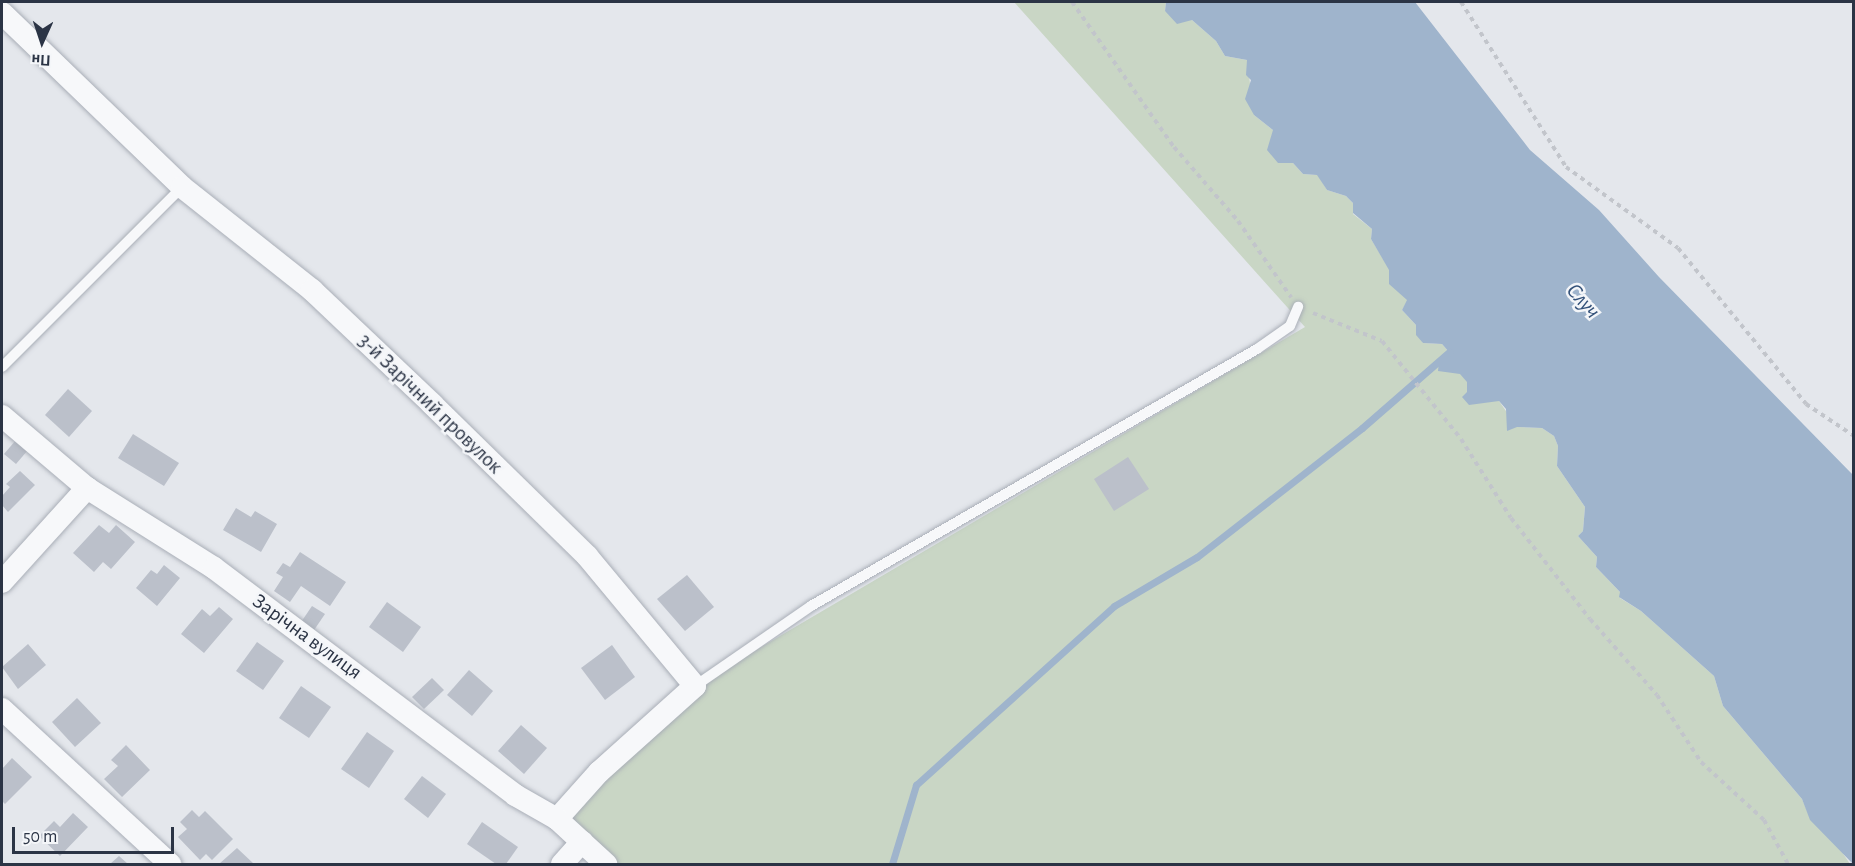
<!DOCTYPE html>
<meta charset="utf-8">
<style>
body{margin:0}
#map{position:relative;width:1855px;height:866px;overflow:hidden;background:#e4e7ec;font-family:"Alegreya Sans",sans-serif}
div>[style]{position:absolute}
.green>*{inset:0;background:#c9d6c5}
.water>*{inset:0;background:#9fb4cc}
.stream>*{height:7px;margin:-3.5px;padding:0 3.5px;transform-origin:3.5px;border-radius:3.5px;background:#9fb4cc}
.building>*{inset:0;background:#bbc0ca}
.path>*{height:4px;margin-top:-2px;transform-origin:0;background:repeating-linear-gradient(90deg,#c2c5cb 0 4.5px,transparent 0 9px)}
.roads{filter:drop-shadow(0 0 2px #a9aeb7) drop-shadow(0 0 2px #a9aeb7)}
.service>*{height:10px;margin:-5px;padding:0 5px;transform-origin:5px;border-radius:5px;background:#f7f8fa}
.minor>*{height:22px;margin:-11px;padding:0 11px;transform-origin:11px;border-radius:11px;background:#f7f8fa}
span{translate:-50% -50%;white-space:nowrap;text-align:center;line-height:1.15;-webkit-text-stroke:5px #f4f6f9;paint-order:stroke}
.street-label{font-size:21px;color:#2b3445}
.water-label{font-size:22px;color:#34527a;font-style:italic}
.frame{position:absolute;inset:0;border:3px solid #2b3445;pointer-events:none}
.north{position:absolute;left:12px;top:12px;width:60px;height:60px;-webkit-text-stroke:4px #f4f6f9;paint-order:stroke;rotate:183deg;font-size:16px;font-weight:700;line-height:24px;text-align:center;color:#2b3445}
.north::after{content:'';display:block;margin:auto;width:21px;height:27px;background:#2b3445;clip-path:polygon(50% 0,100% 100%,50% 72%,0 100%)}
.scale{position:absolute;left:12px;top:827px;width:162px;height:27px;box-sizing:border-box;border:3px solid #2b3445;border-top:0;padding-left:8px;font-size:18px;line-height:21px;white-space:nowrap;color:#2b3445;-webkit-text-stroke:4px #f4f6f9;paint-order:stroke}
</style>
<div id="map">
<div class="green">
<div style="clip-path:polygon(1014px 2px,1166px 2px,1165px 11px,1192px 20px,1216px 41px,1225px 56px,1247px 60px,1254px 115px,1273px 130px,1279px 162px,1293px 163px,1303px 174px,1318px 175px,1327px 190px,1346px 196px,1353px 203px,1353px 214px,1372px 229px,1371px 239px,1408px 300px,1402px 310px,1416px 325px,1423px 343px,1442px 344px,1449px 352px,1468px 382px,1467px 392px,1499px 401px,1517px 427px,1542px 428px,1554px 436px,1558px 446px,1557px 466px,1585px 507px,1583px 531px,1578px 536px,1597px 557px,1596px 567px,1620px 592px,1620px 598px,1641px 611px,1714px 676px,1723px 706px,1802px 799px,1811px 820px,1834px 840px,1850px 864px,606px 864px,557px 819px,695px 686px,1305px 327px)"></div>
</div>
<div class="water">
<div style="clip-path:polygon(1166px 2px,1415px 2px,1530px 150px,1599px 210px,1659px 277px,1853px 475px,1853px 864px,1810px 820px,1802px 799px,1723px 706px,1714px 676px,1641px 611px,1619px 597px,1620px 592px,1596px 567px,1597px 557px,1578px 536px,1583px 531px,1585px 507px,1557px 466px,1558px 446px,1554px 436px,1542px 428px,1517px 427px,1507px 431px,1506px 409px,1499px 401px,1469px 405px,1462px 397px,1467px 392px,1467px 382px,1460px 374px,1438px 371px,1439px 361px,1449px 352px,1442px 344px,1423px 343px,1416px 335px,1416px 325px,1402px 310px,1407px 300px,1389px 284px,1389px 270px,1371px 239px,1372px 229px,1353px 213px,1353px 203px,1346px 196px,1327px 190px,1317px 175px,1303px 174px,1293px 163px,1278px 163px,1267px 150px,1273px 130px,1254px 115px,1245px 99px,1251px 80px,1246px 75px,1247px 60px,1225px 56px,1216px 41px,1192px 20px,1177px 24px,1165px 11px)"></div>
</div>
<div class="stream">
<div style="left:892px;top:864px;width:83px;rotate:-73.1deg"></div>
<div style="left:916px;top:785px;width:267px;rotate:-42.1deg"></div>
<div style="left:1114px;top:606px;width:96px;rotate:-30.6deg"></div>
<div style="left:1197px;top:557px;width:209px;rotate:-38deg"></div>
<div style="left:1362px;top:428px;width:116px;rotate:-41.1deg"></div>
</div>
<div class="building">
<div style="clip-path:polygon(68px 389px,92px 411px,69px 437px,45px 415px)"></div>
<div style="clip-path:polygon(133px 434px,179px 463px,164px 486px,118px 458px)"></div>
<div style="clip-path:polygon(16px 440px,28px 450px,16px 464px,4px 454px)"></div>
<div style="clip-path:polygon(1128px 457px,1149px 489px,1114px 511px,1094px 479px)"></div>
<div style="clip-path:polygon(20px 471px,35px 485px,8px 512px,2px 505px,2px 496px,10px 487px,6px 484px)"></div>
<div style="clip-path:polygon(236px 508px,251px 517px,255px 511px,277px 524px,261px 552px,223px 530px)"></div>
<div style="clip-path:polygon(99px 525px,109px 533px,116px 525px,135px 542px,111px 569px,103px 562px,94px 572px,73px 553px)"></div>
<div style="clip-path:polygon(300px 552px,346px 582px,330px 606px,301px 586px,290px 602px,274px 591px,283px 577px,276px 573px,283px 563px,290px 567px)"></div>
<div style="clip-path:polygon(164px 565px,180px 578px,157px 606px,136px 588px,151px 570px,157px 574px)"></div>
<div style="clip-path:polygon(687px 575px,714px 607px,685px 631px,657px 599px)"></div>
<div style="clip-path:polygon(387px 602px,421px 627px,403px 652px,369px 627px)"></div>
<div style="clip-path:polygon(312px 606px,325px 614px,310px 636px,297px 628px)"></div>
<div style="clip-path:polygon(219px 607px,233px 619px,204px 653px,181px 634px,202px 609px,210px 616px)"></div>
<div style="clip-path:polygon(257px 642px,284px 661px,263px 690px,236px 671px)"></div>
<div style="clip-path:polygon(28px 644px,46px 665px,18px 689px,2px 667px)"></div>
<div style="clip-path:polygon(612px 645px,635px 677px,605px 700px,581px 668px)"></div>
<div style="clip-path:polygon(469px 670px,493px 691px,472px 716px,447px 695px)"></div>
<div style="clip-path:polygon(432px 678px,444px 690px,424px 709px,412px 697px)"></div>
<div style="clip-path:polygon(301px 686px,331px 707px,309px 738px,279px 718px)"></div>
<div style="clip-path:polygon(77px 698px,101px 723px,75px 747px,52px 722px)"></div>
<div style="clip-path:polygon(521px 725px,547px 748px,524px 774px,498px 751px)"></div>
<div style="clip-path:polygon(367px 732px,394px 751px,369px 788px,341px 769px)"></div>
<div style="clip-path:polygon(126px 745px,150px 770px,122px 797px,104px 779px,118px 766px,111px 760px)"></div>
<div style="clip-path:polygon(12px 758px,32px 777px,5px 804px,2px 801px,2px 769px)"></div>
<div style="clip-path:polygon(422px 776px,446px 794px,428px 818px,404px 799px)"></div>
<div style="clip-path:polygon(192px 810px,199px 817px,205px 811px,233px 839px,212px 860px,206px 854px,200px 860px,178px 837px,187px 829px,180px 822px)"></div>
<div style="clip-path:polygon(73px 813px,88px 827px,60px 856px,39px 836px,54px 821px,60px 827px)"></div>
<div style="clip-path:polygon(482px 822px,518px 847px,506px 864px,496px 864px,467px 844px)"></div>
<div style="clip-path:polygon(237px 848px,254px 864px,219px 864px)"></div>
<div style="clip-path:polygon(119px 856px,128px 864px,110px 864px)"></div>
</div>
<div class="path">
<div style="left:1072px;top:2px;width:177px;rotate:54.9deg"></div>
<div style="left:1174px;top:147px;width:98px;rotate:49.1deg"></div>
<div style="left:1238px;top:221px;width:93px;rotate:55.1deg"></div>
<div style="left:1461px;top:2px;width:196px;rotate:57.5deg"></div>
<div style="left:1566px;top:167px;width:138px;rotate:35.9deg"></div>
<div style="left:1678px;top:248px;width:202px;rotate:50.6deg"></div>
<div style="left:1806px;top:404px;width:58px;rotate:33.7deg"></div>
<div style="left:1313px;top:313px;width:74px;rotate:22.1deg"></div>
<div style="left:1382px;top:341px;width:126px;rotate:51.1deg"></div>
<div style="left:1461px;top:439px;width:93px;rotate:57.7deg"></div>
<div style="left:1511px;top:518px;width:128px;rotate:52deg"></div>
<div style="left:1590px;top:619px;width:101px;rotate:48.6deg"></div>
<div style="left:1657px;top:695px;width:80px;rotate:56.7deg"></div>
<div style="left:1701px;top:762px;width:86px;rotate:42.6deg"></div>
<div style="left:1764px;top:820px;width:50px;rotate:61.4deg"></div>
</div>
<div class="roads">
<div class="service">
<div style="left:2px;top:367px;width:255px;rotate:-45deg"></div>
<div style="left:695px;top:686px;width:141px;rotate:-34.6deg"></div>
<div style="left:811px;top:606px;width:515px;rotate:-29.95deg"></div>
<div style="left:1257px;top:349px;width:40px;rotate:-34.9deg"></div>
<div style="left:1290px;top:326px;width:21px;rotate:-67deg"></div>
</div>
<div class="minor">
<div style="left:2px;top:13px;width:250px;rotate:44deg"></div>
<div style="left:182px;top:187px;width:166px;rotate:38.4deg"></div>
<div style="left:312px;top:290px;width:166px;rotate:43.5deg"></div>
<div style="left:432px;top:404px;width:217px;rotate:44.4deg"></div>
<div style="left:587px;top:556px;width:169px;rotate:50.3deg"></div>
<div style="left:695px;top:686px;width:129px;rotate:138.1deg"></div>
<div style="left:599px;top:772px;width:63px;rotate:131.8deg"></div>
<div style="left:2px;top:416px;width:111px;rotate:40.3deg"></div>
<div style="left:87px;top:488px;width:150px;rotate:32.2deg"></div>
<div style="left:214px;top:568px;width:377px;rotate:37deg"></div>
<div style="left:515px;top:795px;width:48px;rotate:29.7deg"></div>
<div style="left:557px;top:819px;width:67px;rotate:42.6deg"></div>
<div style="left:2px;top:582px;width:127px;rotate:-47.9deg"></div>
<div style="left:2px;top:709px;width:229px;rotate:42.7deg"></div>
<div style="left:562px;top:864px;width:30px;rotate:-48deg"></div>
</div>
</div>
<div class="street-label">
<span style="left:430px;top:404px;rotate:44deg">3-й Зарічний провулок</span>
<span style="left:307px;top:637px;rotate:36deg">Зарічна вулиця</span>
</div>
<div class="water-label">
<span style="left:1583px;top:301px;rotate:49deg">Случ</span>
</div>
<div class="frame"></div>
<div class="north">Пн</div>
<div class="scale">50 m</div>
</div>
